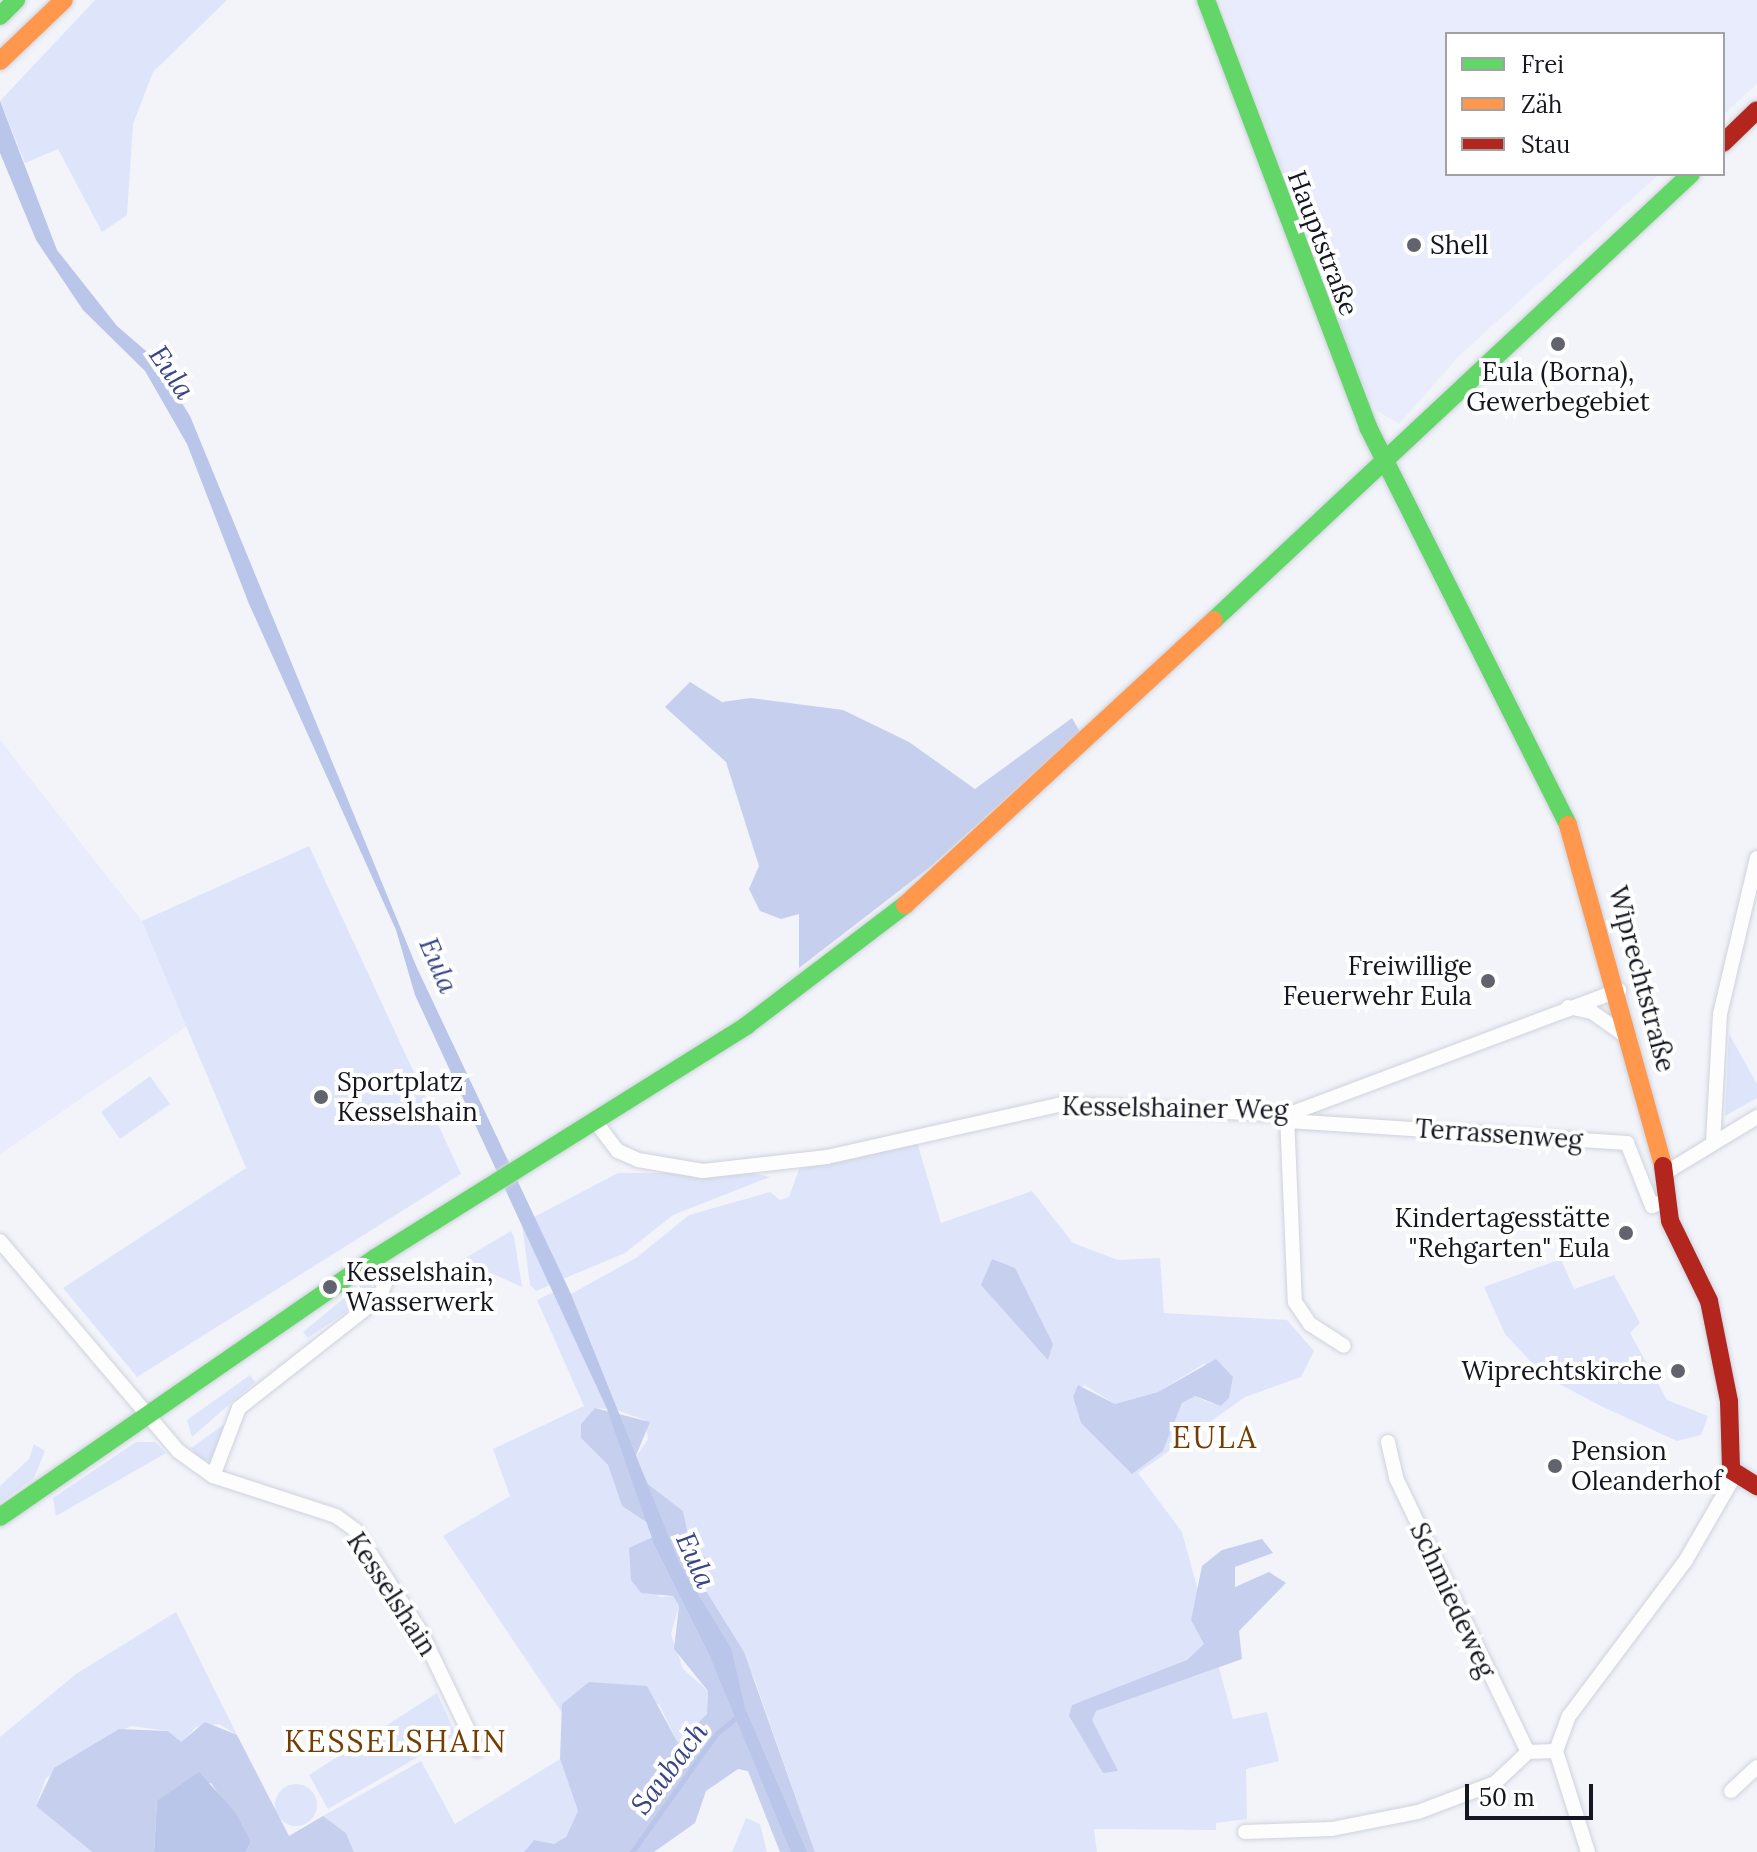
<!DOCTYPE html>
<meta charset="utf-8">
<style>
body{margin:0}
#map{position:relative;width:1757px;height:1852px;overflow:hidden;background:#f2f4fa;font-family:Lora,serif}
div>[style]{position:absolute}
.built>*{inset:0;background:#e8ecfc}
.green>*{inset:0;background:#dee5fb}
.round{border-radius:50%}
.forest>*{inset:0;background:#c6cfed}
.water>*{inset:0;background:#bac5ea}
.stream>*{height:5px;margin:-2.5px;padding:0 2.5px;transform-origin:2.5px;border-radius:2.5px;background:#bac5ea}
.roads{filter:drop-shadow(0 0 2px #cfd2db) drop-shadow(0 0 2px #cfd2db)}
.street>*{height:14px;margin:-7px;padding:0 7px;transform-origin:7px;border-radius:7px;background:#fdfdfe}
.fast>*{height:18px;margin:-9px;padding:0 9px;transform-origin:9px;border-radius:9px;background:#63d668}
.slow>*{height:18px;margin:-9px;padding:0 9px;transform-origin:9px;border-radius:9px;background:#ff974d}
.jam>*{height:18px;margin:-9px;padding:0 9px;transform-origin:9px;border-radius:9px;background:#b3261e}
.dots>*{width:22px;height:22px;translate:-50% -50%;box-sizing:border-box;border:4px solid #fff;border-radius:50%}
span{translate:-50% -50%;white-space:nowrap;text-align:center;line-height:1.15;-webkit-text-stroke:8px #fff;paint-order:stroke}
.street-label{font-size:26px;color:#141621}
.poi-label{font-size:26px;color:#141621}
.left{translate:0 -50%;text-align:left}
.right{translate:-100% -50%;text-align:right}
.water-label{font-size:28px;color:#394684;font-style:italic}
.quarter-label{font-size:30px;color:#743d01;letter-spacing:2px}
.legend{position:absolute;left:1445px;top:32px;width:280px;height:144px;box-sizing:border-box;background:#fff;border:2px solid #a1a2a6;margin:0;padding:10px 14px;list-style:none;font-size:24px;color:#141621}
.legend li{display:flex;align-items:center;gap:16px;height:40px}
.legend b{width:40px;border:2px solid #a1a2a6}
.scale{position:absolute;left:1465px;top:1784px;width:128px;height:36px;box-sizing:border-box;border:4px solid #141621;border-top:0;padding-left:10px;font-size:24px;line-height:28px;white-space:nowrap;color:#141621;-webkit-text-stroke:6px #fff;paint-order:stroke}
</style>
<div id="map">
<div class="built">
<div style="clip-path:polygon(1220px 0,1757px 0,1757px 84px,1723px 115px,1723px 34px,1447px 34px,1447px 174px,1659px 174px,1460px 355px,1399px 424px,1376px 410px,1356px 369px)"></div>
<div style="clip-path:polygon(0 740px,142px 921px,187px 1026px,0 1154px)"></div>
</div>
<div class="green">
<div style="clip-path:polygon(95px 0,227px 0,153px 72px,133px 124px,127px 215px,102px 232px,58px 149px,25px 163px,0 101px)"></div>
<div style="clip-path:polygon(309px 846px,461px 1174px,137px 1377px,63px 1288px,246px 1168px,142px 921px)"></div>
<div style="clip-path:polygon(1729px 1034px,1757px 1084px,1757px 1098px,1725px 1116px)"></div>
<div style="clip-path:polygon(150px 1076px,170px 1104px,120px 1139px,101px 1112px)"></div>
<div style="clip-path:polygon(evenodd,917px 1142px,941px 1223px,1032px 1191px,1073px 1243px,1118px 1260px,1160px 1258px,1164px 1313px,1287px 1320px,1314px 1351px,1301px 1377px,1245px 1397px,1138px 1473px,1182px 1532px,1233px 1719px,1267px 1712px,1279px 1761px,1246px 1769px,1247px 1819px,1216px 1823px,1216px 1830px,1094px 1829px,1097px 1852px,815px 1852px,754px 1678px,703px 1586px,706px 1558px,690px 1541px,683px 1511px,648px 1484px,635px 1458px,648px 1439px,645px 1420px,614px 1409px,571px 1294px,636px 1258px,689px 1215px,770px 1192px,780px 1200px,789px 1197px,799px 1169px,917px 1142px,1205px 1363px,1213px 1404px,1194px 1396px,1182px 1403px,1163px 1451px,1137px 1470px,1081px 1423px,1073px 1397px,1084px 1385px,1115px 1404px,1158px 1392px,1205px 1363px)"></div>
<div style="clip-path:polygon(618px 1173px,752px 1173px,770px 1177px,673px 1215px,625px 1253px,563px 1279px,534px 1217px)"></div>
<div style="clip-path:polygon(522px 1224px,550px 1285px,536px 1291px,530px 1285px)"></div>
<div style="clip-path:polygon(511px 1231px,514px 1237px,522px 1287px,462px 1260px)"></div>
<div style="clip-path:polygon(1561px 1259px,1574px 1289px,1614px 1275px,1640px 1323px,1630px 1333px,1667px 1400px,1708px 1416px,1701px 1435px,1677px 1441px,1601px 1406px,1544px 1376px,1505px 1334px,1484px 1287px)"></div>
<div style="clip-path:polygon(365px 1281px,373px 1287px,366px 1298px,308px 1338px,303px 1332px)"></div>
<div style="clip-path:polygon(554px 1292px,607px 1409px,595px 1408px,581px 1438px,608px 1465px,622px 1506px,649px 1524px,659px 1597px,673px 1596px,679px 1606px,671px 1634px,683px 1669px,708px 1691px,707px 1714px,685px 1742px,678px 1743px,659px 1704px,562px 1704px,562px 1713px,443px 1536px,510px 1496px,493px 1449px,584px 1406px,537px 1300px)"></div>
<div style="clip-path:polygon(250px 1375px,255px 1382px,192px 1437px,187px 1420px)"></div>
<div style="clip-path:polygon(230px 1420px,221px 1451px,211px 1461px,198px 1459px,191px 1448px)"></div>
<div style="clip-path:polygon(136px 1442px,155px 1442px,166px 1453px,56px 1516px,53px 1498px)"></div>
<div style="clip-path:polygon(34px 1444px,45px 1451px,34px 1478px,0 1503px,0 1486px,29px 1459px)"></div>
<div style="clip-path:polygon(176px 1612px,237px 1735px,219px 1724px,196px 1727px,181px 1743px,168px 1731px,131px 1726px,103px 1740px,46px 1778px,36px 1806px,92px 1852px,0 1852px,0 1737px,76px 1674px)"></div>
<div style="clip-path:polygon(437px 1693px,456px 1735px,328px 1809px,309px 1775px)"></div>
<div style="clip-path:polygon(560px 1759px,578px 1811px,566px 1837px,554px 1845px,534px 1841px,524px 1852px,354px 1852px,346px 1833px,323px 1816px,421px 1761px,455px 1824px)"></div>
<div class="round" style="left:275px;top:1784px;width:42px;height:42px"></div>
<div style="clip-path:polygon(746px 1818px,760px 1824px,767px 1852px,732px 1852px)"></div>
</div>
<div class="forest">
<div style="clip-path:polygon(690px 682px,722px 702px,751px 698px,843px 710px,909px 742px,975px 789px,1072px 718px,1080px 732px,930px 867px,799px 968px,799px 914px,781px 919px,760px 911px,749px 889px,759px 866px,726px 762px,665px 707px)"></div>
<div style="clip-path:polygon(992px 1259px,1015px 1268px,1053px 1344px,1048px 1360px,981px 1285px)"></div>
<div style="clip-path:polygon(1216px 1359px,1233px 1377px,1229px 1398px,1221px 1406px,1195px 1396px,1182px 1403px,1163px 1451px,1132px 1474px,1081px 1423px,1073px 1397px,1078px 1385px,1115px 1404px,1158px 1392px)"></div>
<div style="clip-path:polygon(595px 1408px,650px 1422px,635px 1458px,648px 1484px,683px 1511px,690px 1542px,706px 1558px,703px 1586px,744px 1652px,815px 1852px,780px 1852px,748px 1771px,738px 1769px,706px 1791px,695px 1823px,654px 1852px,524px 1852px,534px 1840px,554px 1844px,566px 1837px,578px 1811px,560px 1759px,562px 1704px,589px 1682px,647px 1686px,678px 1743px,707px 1714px,708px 1691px,674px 1649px,679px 1606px,673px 1596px,641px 1593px,631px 1580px,629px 1548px,653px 1537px,649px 1524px,622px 1506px,608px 1465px,581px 1438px,581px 1424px)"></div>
<div style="clip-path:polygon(1262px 1539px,1273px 1553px,1235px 1567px,1235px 1587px,1269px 1572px,1286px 1583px,1239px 1631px,1242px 1659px,1096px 1711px,1092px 1720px,1118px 1771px,1103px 1773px,1069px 1716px,1072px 1705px,1187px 1660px,1204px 1644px,1191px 1620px,1202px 1566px,1222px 1550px)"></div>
<div style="clip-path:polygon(205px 1722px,237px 1735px,289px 1836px,323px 1816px,346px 1833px,354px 1852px,246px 1852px,251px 1842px,211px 1783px,157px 1801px,154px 1852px,92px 1852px,36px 1806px,54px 1768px,119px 1729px,168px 1731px,181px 1742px)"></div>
</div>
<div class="water">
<div style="clip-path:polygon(0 101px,57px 250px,117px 326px,153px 357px,190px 416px,417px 968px,571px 1294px,680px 1565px,731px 1648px,745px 1708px,807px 1852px,791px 1852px,709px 1654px,654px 1544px,607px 1409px,415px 995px,396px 930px,249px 604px,187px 444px,145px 371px,83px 310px,36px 240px,0 153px)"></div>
<div style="clip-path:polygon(199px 1772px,235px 1812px,251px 1842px,246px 1852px,154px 1852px,157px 1801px)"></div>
</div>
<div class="stream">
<div style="left:632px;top:1852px;width:146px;rotate:-54.5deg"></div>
<div style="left:717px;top:1733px;width:28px;rotate:-39deg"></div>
</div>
<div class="roads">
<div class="street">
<div style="left:1568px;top:1007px;width:25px;rotate:12deg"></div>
<div style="left:1592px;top:1012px;width:47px;rotate:35.4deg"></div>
<div style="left:1287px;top:1115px;width:187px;rotate:87.6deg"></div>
<div style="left:1295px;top:1302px;width:27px;rotate:56deg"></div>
<div style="left:1310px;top:1324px;width:40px;rotate:32.9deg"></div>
<div style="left:595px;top:1121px;width:38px;rotate:53deg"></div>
<div style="left:618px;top:1151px;width:22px;rotate:24deg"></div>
<div style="left:638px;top:1160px;width:66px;rotate:9.6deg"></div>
<div style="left:703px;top:1171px;width:125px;rotate:-6.4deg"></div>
<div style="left:827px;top:1157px;width:242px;rotate:-12.7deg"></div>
<div style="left:1063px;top:1104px;width:224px;rotate:2.8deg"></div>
<div style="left:1287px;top:1115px;width:355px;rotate:-20.6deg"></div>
<div style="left:1288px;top:1121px;width:340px;rotate:3.7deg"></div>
<div style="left:1627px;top:1143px;width:68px;rotate:68.4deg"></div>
<div style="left:1652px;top:1206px;width:16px;rotate:-22deg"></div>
<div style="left:1713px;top:1143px;width:129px;rotate:-86.9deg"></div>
<div style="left:1720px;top:1014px;width:160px;rotate:-76.7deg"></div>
<div style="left:1665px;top:1173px;width:108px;rotate:-31.3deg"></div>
<div style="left:0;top:1241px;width:275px;rotate:49.7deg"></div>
<div style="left:178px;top:1451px;width:43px;rotate:35.5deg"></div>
<div style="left:213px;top:1476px;width:129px;rotate:18deg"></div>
<div style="left:336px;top:1516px;width:24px;rotate:36deg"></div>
<div style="left:355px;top:1530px;width:121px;rotate:57.1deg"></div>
<div style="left:421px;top:1632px;width:130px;rotate:64.4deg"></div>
<div style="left:1388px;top:1442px;width:37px;rotate:77deg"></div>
<div style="left:1396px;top:1478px;width:304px;rotate:64.3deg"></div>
<div style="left:213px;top:1476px;width:73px;rotate:-69.1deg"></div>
<div style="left:239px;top:1408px;width:177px;rotate:-38.1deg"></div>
<div style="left:378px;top:1299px;width:19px;rotate:-65deg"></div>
<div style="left:386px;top:1282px;width:26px;rotate:-115deg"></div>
<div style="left:1731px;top:1791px;width:35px;rotate:-43deg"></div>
<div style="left:1245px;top:1832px;width:87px;rotate:-2deg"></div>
<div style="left:1332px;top:1829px;width:88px;rotate:-11.2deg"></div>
<div style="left:1418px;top:1812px;width:82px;rotate:-20.6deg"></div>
<div style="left:1495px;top:1783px;width:45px;rotate:-43.2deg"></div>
<div style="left:1528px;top:1752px;width:28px;rotate:-2deg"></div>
<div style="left:1588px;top:1852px;width:106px;rotate:-107.6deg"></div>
<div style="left:1556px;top:1751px;width:37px;rotate:-70deg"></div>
<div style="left:1569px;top:1716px;width:195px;rotate:-53.1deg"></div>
<div style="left:1686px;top:1560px;width:98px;rotate:-60deg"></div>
</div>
<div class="fast">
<div style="left:1206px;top:0;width:457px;rotate:69.2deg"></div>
<div style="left:1368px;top:427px;width:445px;rotate:63.3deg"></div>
<div style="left:0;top:16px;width:23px;rotate:-45deg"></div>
<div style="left:1214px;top:620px;width:653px;rotate:-43.08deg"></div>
<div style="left:0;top:1517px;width:456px;rotate:-34.6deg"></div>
<div style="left:375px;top:1258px;width:438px;rotate:-32deg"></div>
<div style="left:746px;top:1026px;width:200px;rotate:-37.3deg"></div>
</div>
<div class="slow">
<div style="left:0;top:61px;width:88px;rotate:-43.6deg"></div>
<div style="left:1568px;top:825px;width:354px;rotate:74.4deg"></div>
<div style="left:905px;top:905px;width:420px;rotate:-42.7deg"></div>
</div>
<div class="jam">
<div style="left:1723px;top:143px;width:47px;rotate:-44.1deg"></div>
<div style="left:1663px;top:1166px;width:55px;rotate:82.7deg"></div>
<div style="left:1670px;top:1221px;width:89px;rotate:64deg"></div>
<div style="left:1709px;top:1301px;width:102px;rotate:78.7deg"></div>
<div style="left:1729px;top:1401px;width:69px;rotate:88.3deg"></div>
<div style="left:1731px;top:1470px;width:31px;rotate:32deg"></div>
</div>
</div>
<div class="dots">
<div style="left:1414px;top:245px;background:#62646d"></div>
<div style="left:1558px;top:344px;background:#62646d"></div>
<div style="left:1488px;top:981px;background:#62646d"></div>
<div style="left:321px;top:1097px;background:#62646d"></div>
<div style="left:1626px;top:1233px;background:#62646d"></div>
<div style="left:330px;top:1287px;background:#62646d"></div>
<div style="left:1678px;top:1371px;background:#62646d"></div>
<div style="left:1555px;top:1466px;background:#62646d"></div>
</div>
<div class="street-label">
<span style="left:1323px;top:243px;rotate:69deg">Hauptstraße</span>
<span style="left:1642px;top:979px;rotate:75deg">Wiprechtstraße</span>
<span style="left:1175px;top:1108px;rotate:1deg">Kesselshainer Weg</span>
<span style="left:1499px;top:1134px;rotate:4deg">Terrassenweg</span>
<span style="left:392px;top:1594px;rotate:57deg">Kesselshain</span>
<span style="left:1453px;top:1600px;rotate:65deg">Schmiedeweg</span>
</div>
<div class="poi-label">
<span class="left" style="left:1430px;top:245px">Shell</span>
<span style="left:1558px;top:387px">Eula (Borna),<br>Gewerbegebiet</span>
<span class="right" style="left:1472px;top:981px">Freiwillige<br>Feuerwehr Eula</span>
<span class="left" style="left:337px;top:1097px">Sportplatz<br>Kesselshain</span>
<span class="right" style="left:1610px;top:1233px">Kindertagesstätte<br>"Rehgarten" Eula</span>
<span class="left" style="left:346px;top:1287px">Kesselshain,<br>Wasserwerk</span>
<span class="right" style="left:1662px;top:1371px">Wiprechtskirche</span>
<span class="left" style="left:1571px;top:1466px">Pension<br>Oleanderhof</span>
</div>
<div class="water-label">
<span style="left:172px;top:372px;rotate:56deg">Eula</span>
<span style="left:439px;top:965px;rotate:67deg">Eula</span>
<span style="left:696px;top:1560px;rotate:66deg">Eula</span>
<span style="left:669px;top:1768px;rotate:-53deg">Saubach</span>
</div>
<div class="quarter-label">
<span style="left:1215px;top:1437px">EULA</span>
<span style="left:396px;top:1741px">KESSELSHAIN</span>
</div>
<ul class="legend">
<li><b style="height:10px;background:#63d668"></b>Frei</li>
<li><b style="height:10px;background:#ff974d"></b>Zäh</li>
<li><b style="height:10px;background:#b3261e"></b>Stau</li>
</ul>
<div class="scale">50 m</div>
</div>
